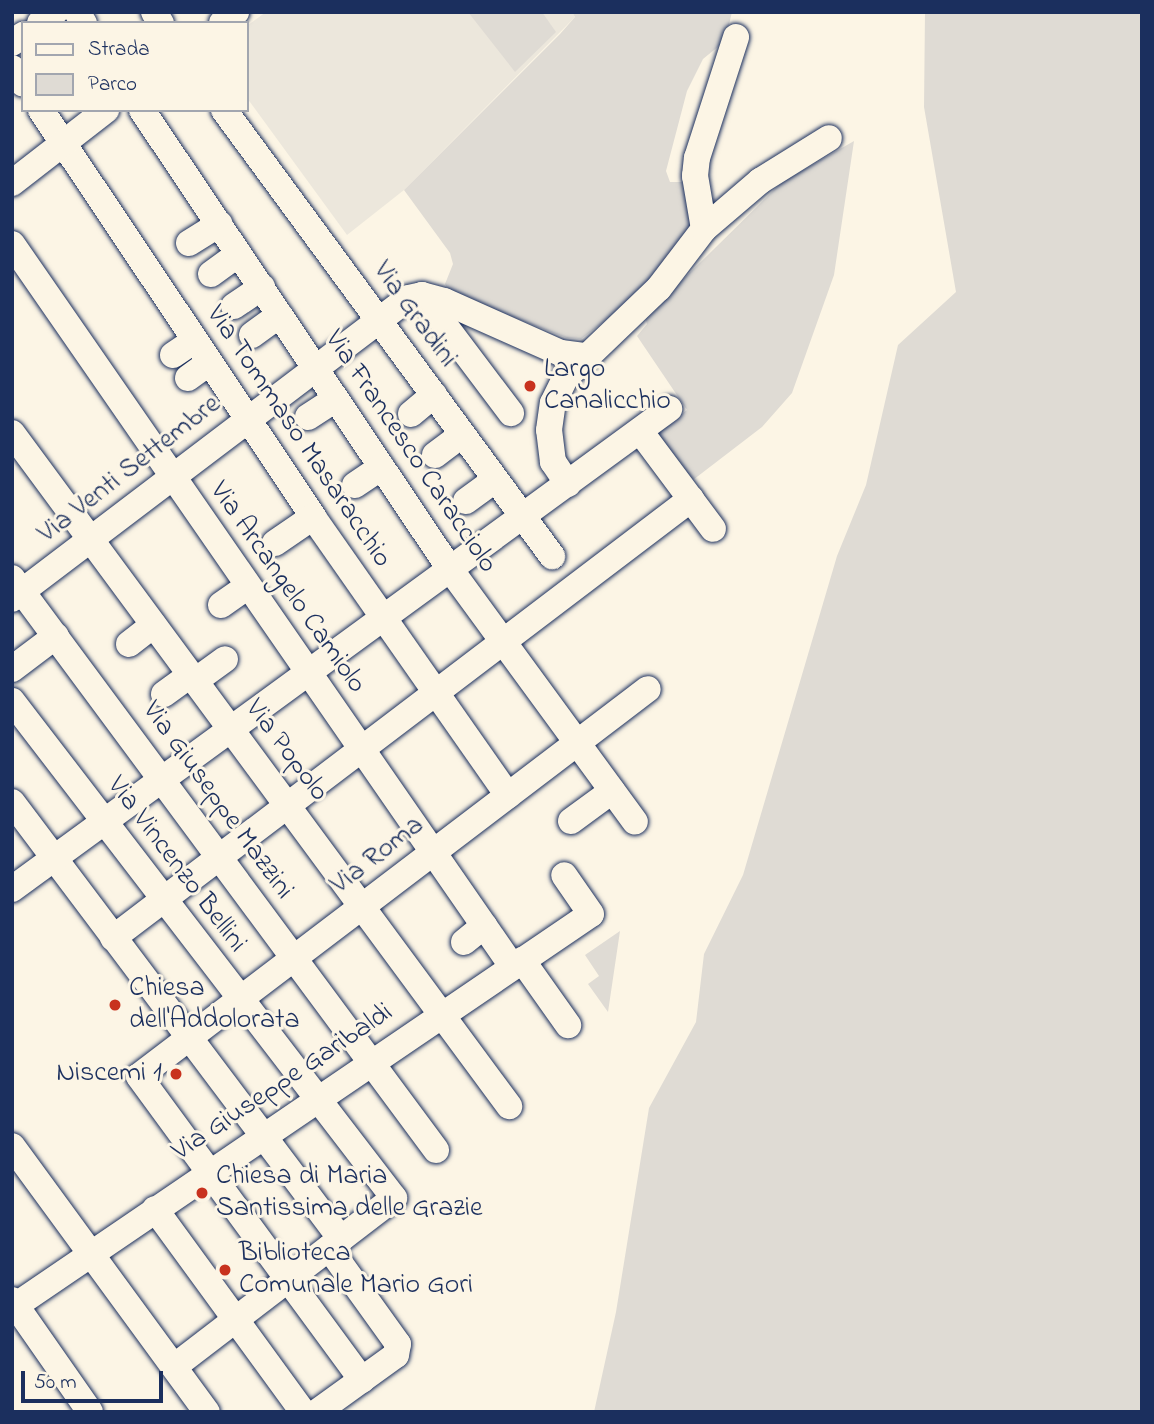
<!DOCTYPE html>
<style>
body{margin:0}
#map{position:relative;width:1154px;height:1424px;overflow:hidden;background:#fcf5e5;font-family:"Indie Flower",sans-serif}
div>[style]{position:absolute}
.built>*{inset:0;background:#ece7dc}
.green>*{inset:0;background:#dfdbd4}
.roads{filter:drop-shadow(0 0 2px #1b2f5e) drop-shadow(0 0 2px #1b2f5e)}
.minor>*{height:26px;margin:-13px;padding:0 13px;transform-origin:13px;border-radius:13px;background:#fcf5e5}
.dots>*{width:19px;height:19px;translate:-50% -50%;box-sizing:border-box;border:4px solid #fcf5e5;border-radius:50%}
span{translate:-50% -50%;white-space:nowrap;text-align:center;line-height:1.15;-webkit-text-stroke:6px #fcf5e5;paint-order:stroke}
.street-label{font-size:28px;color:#1b2f5e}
.poi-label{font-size:28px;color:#1b2f5e}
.left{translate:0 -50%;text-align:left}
.right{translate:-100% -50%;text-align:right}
.frame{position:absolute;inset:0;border:14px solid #1b2f5e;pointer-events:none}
.legend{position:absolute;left:21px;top:21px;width:228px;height:91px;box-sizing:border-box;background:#fcf5e5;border:2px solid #a2a6af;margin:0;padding:9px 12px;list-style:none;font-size:21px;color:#1b2f5e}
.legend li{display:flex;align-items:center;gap:14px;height:35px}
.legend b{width:35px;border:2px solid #a2a6af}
.scale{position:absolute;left:21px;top:1371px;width:142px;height:32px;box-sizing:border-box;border:4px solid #1b2f5e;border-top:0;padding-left:9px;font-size:21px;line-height:24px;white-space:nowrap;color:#1b2f5e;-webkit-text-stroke:5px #fcf5e5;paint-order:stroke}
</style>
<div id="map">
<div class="built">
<div style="clip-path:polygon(266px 12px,572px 12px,575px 17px,404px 190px,347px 235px,247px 98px,247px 26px)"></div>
</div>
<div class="green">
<div style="clip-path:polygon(468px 12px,542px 12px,556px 32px,515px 72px)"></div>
<div style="clip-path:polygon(572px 12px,732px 12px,725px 41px,703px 59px,687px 91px,666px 171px,670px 182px,682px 182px,686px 188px,691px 229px,637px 296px,581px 339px,567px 338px,450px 293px,445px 284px,453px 264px,450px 253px,404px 190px,560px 34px,575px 17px)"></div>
<div style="clip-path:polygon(925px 12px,1142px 12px,1142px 1412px,594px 1412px,616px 1312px,649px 1108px,696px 1022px,704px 954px,743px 875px,837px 556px,866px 485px,898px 345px,956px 292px,924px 107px)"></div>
<div style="clip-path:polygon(854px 141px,834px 275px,792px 393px,762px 427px,689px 483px,654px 435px,687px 410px,637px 336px,647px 324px,645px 317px,781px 183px)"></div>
<div style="clip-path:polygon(620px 931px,608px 1012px,588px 984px,599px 976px,585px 955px)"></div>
</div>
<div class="roads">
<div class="minor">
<div style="left:77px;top:12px;width:13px;rotate:58deg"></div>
<div style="left:154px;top:12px;width:13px;rotate:58deg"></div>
<div style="left:40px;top:23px;width:19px;rotate:-36deg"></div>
<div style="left:222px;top:23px;width:18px;rotate:-38deg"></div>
<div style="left:12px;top:43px;width:14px;rotate:-36deg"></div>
<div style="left:12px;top:68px;width:19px;rotate:55deg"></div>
<div style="left:41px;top:110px;width:490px;rotate:56.2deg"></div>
<div style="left:313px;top:517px;width:340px;rotate:55deg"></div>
<div style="left:142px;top:110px;width:553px;rotate:56.14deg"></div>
<div style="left:450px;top:569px;width:313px;rotate:53.8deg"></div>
<div style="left:224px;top:110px;width:554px;rotate:53.67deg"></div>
<div style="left:12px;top:183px;width:119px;rotate:-37.8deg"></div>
<div style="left:704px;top:229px;width:54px;rotate:-99.6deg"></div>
<div style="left:695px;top:176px;width:18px;rotate:-84deg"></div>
<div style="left:697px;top:158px;width:127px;rotate:-72.1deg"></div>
<div style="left:189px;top:243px;width:36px;rotate:-32deg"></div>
<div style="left:12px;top:244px;width:878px;rotate:55.3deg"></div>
<div style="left:211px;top:274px;width:34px;rotate:-36deg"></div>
<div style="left:422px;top:295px;width:148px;rotate:53deg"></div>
<div style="left:234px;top:306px;width:34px;rotate:-34deg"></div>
<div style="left:252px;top:335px;width:34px;rotate:-36deg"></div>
<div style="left:173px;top:355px;width:25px;rotate:-34deg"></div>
<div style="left:188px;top:378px;width:26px;rotate:-36deg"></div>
<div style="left:411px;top:414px;width:30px;rotate:-40deg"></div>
<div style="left:308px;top:417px;width:33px;rotate:-33deg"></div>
<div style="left:640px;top:431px;width:122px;rotate:53.3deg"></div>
<div style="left:12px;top:433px;width:837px;rotate:53.55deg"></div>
<div style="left:435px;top:455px;width:34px;rotate:-37deg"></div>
<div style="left:568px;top:484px;width:27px;rotate:-124deg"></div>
<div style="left:553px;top:462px;width:32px;rotate:-97deg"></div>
<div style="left:549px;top:430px;width:27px;rotate:-82deg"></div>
<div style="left:553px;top:403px;width:28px;rotate:-64deg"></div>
<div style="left:565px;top:378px;width:130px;rotate:-43.8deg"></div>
<div style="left:659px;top:288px;width:74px;rotate:-52.7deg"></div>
<div style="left:704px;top:229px;width:74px;rotate:-40.6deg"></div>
<div style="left:760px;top:181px;width:81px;rotate:-31.9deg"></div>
<div style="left:355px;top:485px;width:32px;rotate:-34deg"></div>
<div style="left:466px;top:501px;width:36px;rotate:-36deg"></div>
<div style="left:275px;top:543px;width:46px;rotate:-34.4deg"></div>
<div style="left:12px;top:578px;width:712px;rotate:53.45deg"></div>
<div style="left:12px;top:599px;width:498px;rotate:-37.2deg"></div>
<div style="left:409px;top:298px;width:13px;rotate:-13deg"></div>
<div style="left:422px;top:295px;width:23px;rotate:15deg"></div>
<div style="left:444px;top:301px;width:128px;rotate:24deg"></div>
<div style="left:561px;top:353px;width:23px;rotate:7deg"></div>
<div style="left:221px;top:605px;width:32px;rotate:-35deg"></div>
<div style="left:129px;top:644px;width:31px;rotate:-38deg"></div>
<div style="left:12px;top:669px;width:55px;rotate:-36.9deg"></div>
<div style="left:195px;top:681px;width:37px;rotate:-36deg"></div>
<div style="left:164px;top:694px;width:32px;rotate:-36deg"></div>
<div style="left:12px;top:701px;width:627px;rotate:52.45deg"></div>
<div style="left:394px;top:1198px;width:277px;rotate:142.5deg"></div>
<div style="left:12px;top:802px;width:547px;rotate:53.03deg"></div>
<div style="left:571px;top:821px;width:51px;rotate:-36.2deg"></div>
<div style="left:12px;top:889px;width:814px;rotate:-36.15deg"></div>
<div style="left:113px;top:938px;width:726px;rotate:-37.22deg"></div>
<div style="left:464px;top:942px;width:26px;rotate:-39deg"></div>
<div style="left:522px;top:960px;width:80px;rotate:54.7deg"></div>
<div style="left:12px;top:1146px;width:330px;rotate:53.8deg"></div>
<div style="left:155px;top:1209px;width:251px;rotate:53.9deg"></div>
<div style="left:12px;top:1300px;width:136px;rotate:55.1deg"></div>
<div style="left:12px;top:1308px;width:700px;rotate:-34.23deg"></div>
<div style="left:591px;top:914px;width:47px;rotate:-124.7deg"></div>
<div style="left:362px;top:1380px;width:377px;rotate:-126.3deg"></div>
<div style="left:139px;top:1076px;width:639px;rotate:-37.25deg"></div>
<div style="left:317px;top:1412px;width:97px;rotate:-35.8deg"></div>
<div style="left:396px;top:1355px;width:11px;rotate:-80deg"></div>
<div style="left:398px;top:1344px;width:118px;rotate:-125.7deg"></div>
</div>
</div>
<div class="dots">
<div style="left:530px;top:386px;background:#c8321e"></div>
<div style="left:115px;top:1005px;background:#c8321e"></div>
<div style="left:176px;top:1074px;background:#c8321e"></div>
<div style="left:202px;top:1193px;background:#c8321e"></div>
<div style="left:225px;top:1270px;background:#c8321e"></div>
</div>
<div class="street-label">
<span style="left:414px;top:315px;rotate:54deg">Via Gradini</span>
<span style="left:298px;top:437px;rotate:56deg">Via Tommaso Masaracchio</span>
<span style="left:410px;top:452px;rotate:56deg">Via Francesco Caracciolo</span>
<span style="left:130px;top:470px;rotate:-38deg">Via Venti Settembre</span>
<span style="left:287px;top:588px;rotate:55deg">Via Arcangelo Camiolo</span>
<span style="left:286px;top:751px;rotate:53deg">Via Popolo</span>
<span style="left:217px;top:801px;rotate:54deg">Via Giuseppe Mazzini</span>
<span style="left:378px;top:856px;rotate:-38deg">Via Roma</span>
<span style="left:176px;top:865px;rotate:53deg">Via Vincenzo Bellini</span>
<span style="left:283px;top:1083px;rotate:-34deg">Via Giuseppe Garibaldi</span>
</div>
<div class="poi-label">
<span class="left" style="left:544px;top:386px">Largo<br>Canalicchio</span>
<span class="left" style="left:129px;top:1005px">Chiesa<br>dell'Addolorata</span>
<span class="right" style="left:162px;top:1074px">Niscemi 1</span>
<span class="left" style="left:216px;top:1193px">Chiesa di Maria<br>Santissima delle Grazie</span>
<span class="left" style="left:239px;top:1270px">Biblioteca<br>Comunale Mario Gori</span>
</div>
<div class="frame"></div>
<ul class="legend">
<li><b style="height:9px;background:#fcf5e5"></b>Strada</li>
<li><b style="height:19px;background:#dfdbd4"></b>Parco</li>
</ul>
<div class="scale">50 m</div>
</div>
